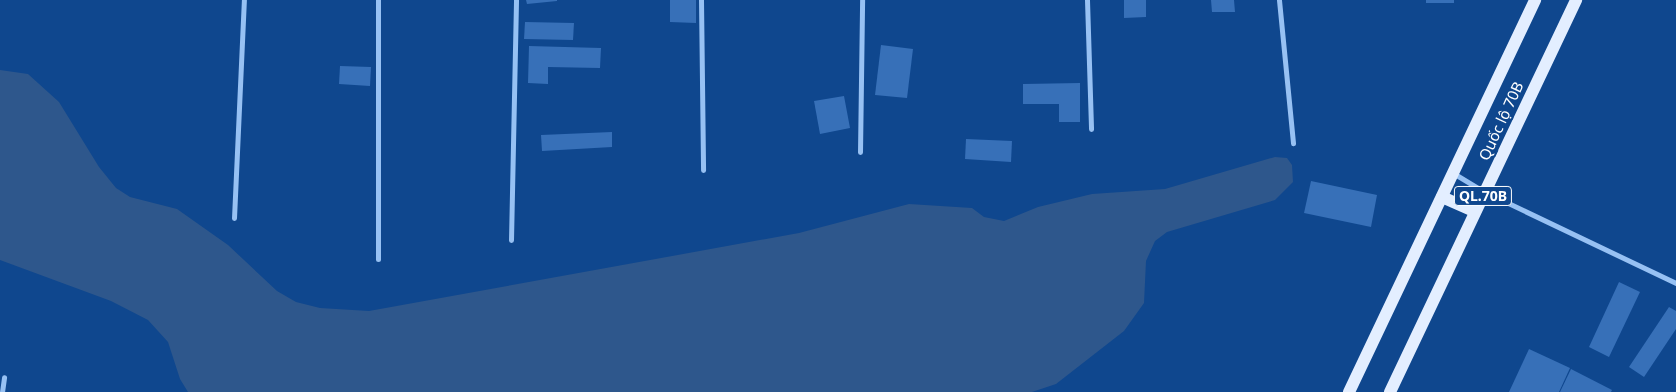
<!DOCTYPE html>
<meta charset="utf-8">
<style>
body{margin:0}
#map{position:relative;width:1676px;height:392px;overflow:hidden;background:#0f478e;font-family:"Noto Sans",sans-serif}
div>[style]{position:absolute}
.water>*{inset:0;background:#2e578c}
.building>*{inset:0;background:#3770b8}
.street>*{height:5px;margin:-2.5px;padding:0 2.5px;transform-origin:2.5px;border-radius:2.5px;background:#97c1f3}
.primary>*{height:12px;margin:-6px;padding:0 6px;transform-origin:6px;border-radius:6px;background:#e3eeff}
span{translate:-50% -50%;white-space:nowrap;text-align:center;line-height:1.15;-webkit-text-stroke:4px #0f478e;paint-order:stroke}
.shield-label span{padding:1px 4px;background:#0f478e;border:1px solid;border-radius:4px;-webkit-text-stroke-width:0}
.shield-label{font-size:14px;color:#fff;font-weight:700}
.street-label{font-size:15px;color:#fff}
</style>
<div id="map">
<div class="water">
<div style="clip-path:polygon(0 70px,28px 74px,59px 102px,99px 167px,116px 188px,130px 197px,177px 209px,228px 245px,277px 291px,296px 302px,320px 308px,369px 311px,799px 233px,909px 204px,972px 208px,984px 217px,1004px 221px,1038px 207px,1092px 194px,1165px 189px,1275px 157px,1287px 158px,1292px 165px,1293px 182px,1275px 200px,1167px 232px,1155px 241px,1146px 261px,1144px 303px,1124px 331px,1056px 384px,1032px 392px,188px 392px,180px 379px,168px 342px,148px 320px,111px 301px,0 260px)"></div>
</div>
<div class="building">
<div style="clip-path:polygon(526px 0,557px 0,557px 1px,527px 4px)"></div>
<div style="clip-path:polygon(670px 0,696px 0,696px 23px,670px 22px)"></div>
<div style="clip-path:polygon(1124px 0,1146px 0,1146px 17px,1124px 18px)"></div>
<div style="clip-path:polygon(1211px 0,1234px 0,1235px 12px,1212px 12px)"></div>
<div style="clip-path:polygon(1426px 0,1454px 0,1454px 3px,1426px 3px)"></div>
<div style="clip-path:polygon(525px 22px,574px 23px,573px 40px,524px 39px)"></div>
<div style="clip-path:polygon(881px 45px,913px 49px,907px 98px,875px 95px)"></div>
<div style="clip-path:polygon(529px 46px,601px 48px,600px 68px,548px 67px,548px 84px,528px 83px)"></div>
<div style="clip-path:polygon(340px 66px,371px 67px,370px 86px,339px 84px)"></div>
<div style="clip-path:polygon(1080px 83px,1080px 122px,1059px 122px,1059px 104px,1023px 104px,1023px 84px)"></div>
<div style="clip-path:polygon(844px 96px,850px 128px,820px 134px,814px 101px)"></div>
<div style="clip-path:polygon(612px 132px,612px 147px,542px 151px,541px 135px)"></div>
<div style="clip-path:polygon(966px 139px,1012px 141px,1011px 162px,965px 159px)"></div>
<div style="clip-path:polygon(1311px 181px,1377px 195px,1371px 227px,1304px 213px)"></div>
<div style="clip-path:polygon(1619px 282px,1640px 292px,1609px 357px,1589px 347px)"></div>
<div style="clip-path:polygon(1669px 307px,1676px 311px,1676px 329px,1644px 377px,1629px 367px)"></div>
<div style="clip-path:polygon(1529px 349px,1570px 368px,1559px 392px,1509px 392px)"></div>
<div style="clip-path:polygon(1571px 369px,1612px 390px,1611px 392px,1560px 392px)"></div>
</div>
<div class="street">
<div style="left:701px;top:0;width:170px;rotate:89.3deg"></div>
<div style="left:1087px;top:0;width:129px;rotate:88.2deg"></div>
<div style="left:1279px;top:0;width:144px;rotate:84.4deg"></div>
<div style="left:860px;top:152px;width:152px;rotate:-89.2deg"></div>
<div style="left:1453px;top:173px;width:37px;rotate:31deg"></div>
<div style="left:1485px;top:192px;width:212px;rotate:25.5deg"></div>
<div style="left:234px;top:218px;width:218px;rotate:-87.4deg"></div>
<div style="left:511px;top:240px;width:240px;rotate:-88.8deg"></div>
<div style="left:378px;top:259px;width:259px;rotate:-90deg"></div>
<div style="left:2px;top:392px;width:15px;rotate:-82deg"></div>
</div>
<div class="primary">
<div style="left:1442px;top:197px;width:36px;rotate:24deg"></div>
<div style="left:1349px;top:392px;width:434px;rotate:-64.6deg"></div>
<div style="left:1390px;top:392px;width:434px;rotate:-64.6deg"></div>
</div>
<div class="shield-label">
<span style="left:1483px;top:196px">QL.70B</span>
</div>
<div class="street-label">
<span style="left:1501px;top:121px;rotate:-65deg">Quốc lộ 70B</span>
</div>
</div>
